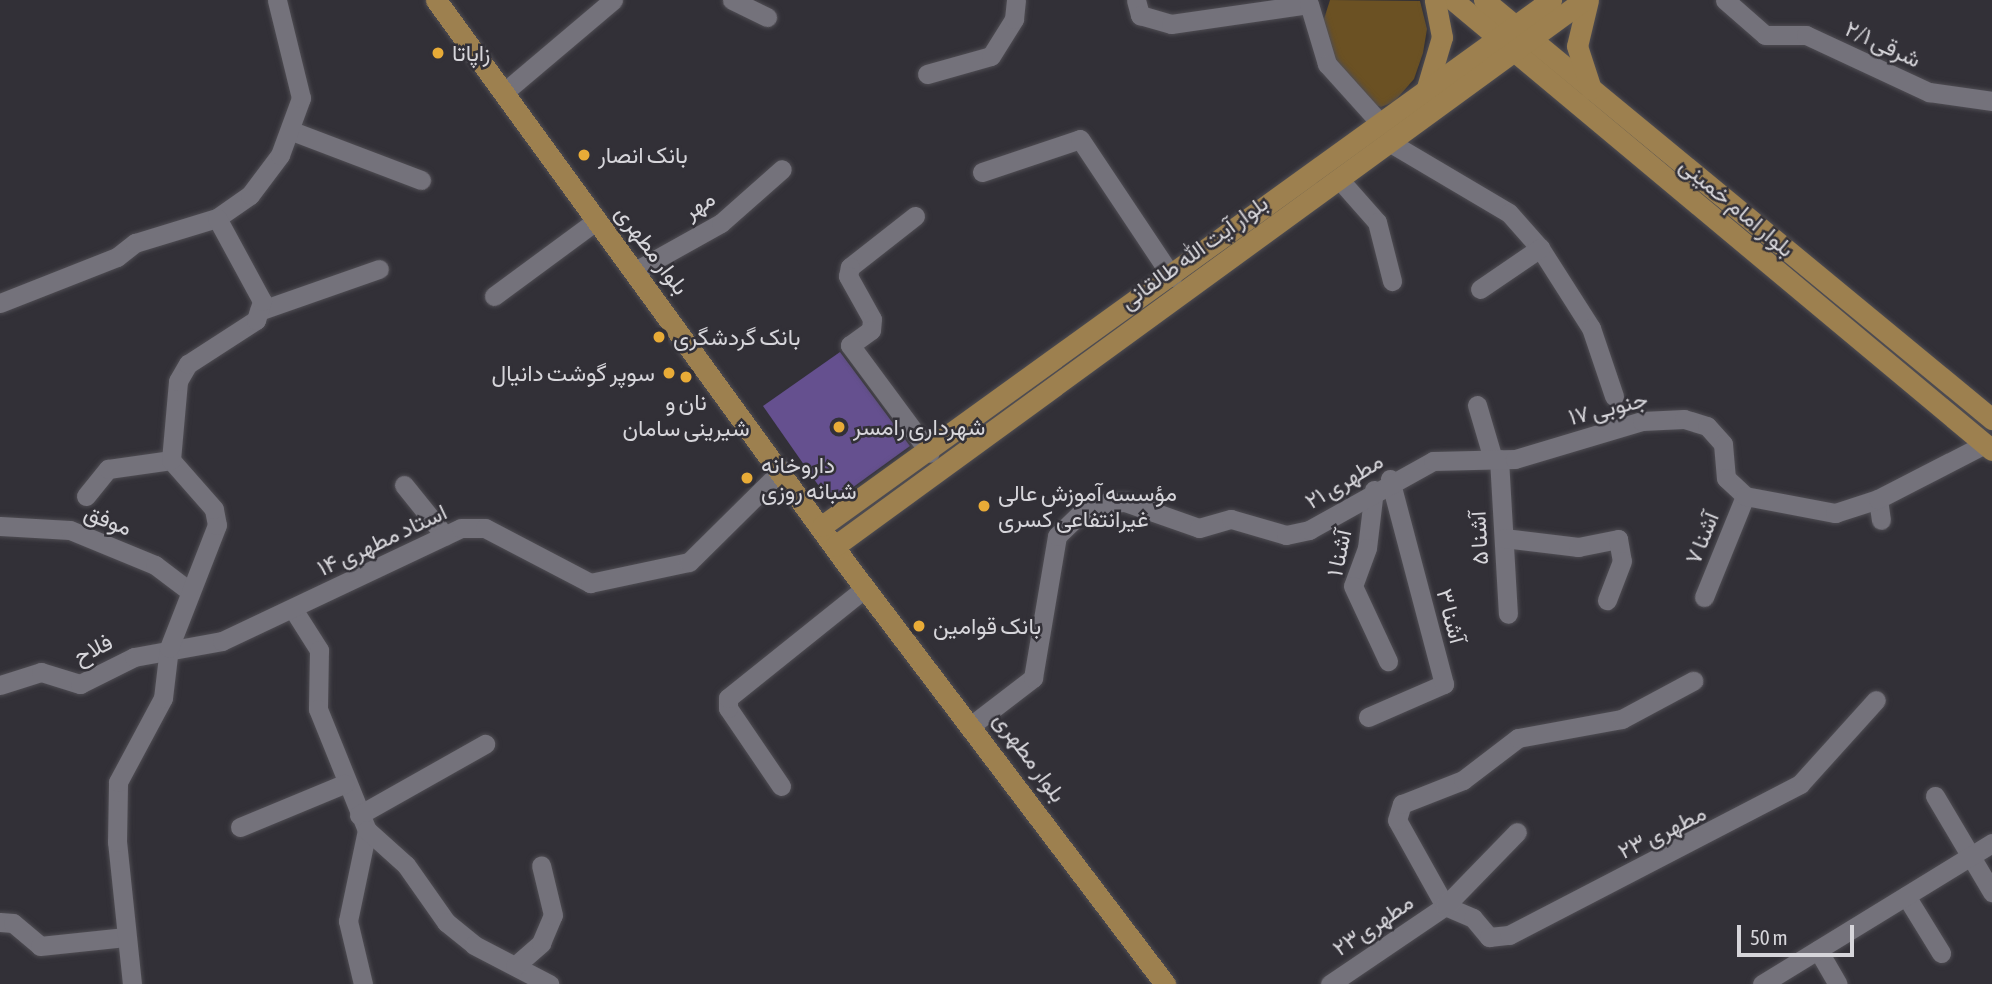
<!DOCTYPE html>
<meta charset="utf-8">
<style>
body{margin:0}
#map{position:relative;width:1992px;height:984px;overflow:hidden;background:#323037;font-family:"Asap Condensed",Vazirmatn,sans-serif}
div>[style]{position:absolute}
.green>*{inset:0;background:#6b5123}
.building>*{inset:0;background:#65508f}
.roads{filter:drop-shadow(0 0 2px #4f4d53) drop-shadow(0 0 2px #4f4d53)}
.minor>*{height:19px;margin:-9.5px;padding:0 9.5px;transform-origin:9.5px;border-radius:9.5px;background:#74727b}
.major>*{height:21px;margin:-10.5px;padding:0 10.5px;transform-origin:10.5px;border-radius:10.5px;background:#9d804f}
.dots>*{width:19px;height:19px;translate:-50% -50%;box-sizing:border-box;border:4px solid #323037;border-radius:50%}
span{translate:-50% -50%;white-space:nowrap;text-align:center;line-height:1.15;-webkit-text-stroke:5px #323037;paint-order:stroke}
.street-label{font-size:23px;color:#d6d5da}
.poi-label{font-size:23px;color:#d6d5da}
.left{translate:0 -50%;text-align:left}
.right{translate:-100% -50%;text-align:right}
.scale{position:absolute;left:1737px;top:925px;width:117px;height:32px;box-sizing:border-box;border:4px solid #d6d5da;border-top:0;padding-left:9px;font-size:21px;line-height:24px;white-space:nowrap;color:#d6d5da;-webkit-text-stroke:5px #323037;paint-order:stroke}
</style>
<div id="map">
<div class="green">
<div style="clip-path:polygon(1330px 0,1420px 1px,1427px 29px,1423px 53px,1414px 79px,1394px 102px,1381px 107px,1361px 99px,1337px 74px,1323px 22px)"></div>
</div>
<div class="building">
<div style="clip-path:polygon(840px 352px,910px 446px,845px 493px,823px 492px,763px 406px)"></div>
</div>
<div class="roads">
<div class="minor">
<div style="left:732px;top:0;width:39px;rotate:26deg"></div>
<div style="left:1136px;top:0;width:16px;rotate:75deg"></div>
<div style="left:1140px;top:15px;width:32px;rotate:16deg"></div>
<div style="left:1171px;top:24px;width:139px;rotate:-8.2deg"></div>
<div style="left:1309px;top:4px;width:63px;rotate:73.3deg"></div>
<div style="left:1327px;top:64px;width:81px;rotate:48deg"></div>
<div style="left:1725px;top:0;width:53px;rotate:41.2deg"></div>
<div style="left:1765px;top:35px;width:41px"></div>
<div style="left:1806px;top:35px;width:136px;rotate:24.9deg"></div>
<div style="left:1929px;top:92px;width:64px;rotate:8.1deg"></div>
<div style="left:927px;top:74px;width:66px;rotate:-15.7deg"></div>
<div style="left:991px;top:56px;width:44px;rotate:-58.1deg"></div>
<div style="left:1014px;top:19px;width:19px;rotate:-84deg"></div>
<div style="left:503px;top:93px;width:144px;rotate:-40.2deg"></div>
<div style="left:292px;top:131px;width:138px;rotate:20.8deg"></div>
<div style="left:1389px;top:142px;width:139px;rotate:30.6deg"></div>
<div style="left:1509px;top:213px;width:47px;rotate:48.5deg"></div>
<div style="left:1540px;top:248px;width:95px;rotate:57.5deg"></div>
<div style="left:1591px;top:328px;width:72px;rotate:71.3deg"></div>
<div style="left:982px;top:172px;width:103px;rotate:-18.6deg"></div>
<div style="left:1080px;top:139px;width:166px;rotate:56.3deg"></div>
<div style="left:1339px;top:179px;width:57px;rotate:48.5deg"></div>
<div style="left:1377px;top:222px;width:61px;rotate:75.7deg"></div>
<div style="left:915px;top:216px;width:83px;rotate:141.9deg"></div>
<div style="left:850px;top:267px;width:9px;rotate:103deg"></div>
<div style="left:848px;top:276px;width:49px;rotate:60.8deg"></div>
<div style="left:872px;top:319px;width:11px;rotate:95deg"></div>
<div style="left:871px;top:330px;width:26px;rotate:144deg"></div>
<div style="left:850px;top:345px;width:134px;rotate:53.5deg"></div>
<div style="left:635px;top:271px;width:98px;rotate:-29.2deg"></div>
<div style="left:721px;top:223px;width:81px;rotate:-41.5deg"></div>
<div style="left:1480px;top:289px;width:73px;rotate:-34.3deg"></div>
<div style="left:494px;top:296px;width:128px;rotate:-36.4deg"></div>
<div style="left:0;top:303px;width:126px;rotate:-21.5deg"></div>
<div style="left:117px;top:257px;width:23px;rotate:-38deg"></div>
<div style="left:135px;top:243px;width:86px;rotate:-17deg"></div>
<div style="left:217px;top:218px;width:40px;rotate:-34.9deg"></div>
<div style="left:250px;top:195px;width:50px;rotate:-53.1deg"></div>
<div style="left:280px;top:155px;width:61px;rotate:-69.8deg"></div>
<div style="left:301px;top:98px;width:101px;rotate:-103.8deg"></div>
<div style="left:259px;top:311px;width:127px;rotate:-19.3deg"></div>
<div style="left:1477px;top:405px;width:56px;rotate:73.5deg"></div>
<div style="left:1499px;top:459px;width:155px;rotate:86.7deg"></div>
<div style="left:404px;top:485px;width:65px;rotate:51.2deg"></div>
<div style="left:1374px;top:490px;width:58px;rotate:96.9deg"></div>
<div style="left:1367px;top:548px;width:40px;rotate:110.2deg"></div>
<div style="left:1353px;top:586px;width:83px;rotate:65deg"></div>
<div style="left:86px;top:496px;width:35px;rotate:-51deg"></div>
<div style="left:108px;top:469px;width:64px;rotate:-8.1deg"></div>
<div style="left:1878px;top:499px;width:21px;rotate:82deg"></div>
<div style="left:0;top:526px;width:70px;rotate:3.3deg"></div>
<div style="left:70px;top:530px;width:92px;rotate:22.4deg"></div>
<div style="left:155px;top:565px;width:41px;rotate:37.1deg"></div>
<div style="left:1504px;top:538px;width:75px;rotate:6.9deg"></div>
<div style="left:1578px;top:547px;width:41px;rotate:-11.3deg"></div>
<div style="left:1618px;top:539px;width:22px;rotate:80deg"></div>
<div style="left:1622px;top:561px;width:42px;rotate:111deg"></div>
<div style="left:1704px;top:597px;width:109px;rotate:-67.9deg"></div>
<div style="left:293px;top:609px;width:49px;rotate:57.6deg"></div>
<div style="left:319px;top:650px;width:59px;rotate:91deg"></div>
<div style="left:318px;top:709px;width:131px;rotate:68deg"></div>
<div style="left:367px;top:830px;width:93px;rotate:101.8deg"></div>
<div style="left:348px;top:921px;width:65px;rotate:76.6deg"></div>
<div style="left:0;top:685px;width:43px;rotate:-17.6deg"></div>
<div style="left:41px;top:672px;width:41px;rotate:17.1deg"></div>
<div style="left:80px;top:684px;width:60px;rotate:-26.6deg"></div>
<div style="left:134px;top:657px;width:89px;rotate:-10.3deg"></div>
<div style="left:222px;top:641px;width:264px;rotate:-25.3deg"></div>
<div style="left:461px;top:528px;width:24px"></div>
<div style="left:485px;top:528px;width:119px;rotate:27.6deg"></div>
<div style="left:590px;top:583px;width:101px;rotate:-12deg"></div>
<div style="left:689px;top:562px;width:131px;rotate:-44.7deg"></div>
<div style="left:1368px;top:717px;width:83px;rotate:-23.5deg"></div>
<div style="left:1444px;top:684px;width:212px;rotate:-104.8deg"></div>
<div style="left:973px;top:724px;width:76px;rotate:-37.5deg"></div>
<div style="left:1033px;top:678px;width:144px;rotate:-80.4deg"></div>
<div style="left:1057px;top:536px;width:30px;rotate:-44deg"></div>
<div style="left:1079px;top:515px;width:30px;rotate:-24deg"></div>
<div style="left:1106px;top:503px;width:19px;rotate:-3deg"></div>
<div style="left:1125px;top:502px;width:78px;rotate:19.4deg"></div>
<div style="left:1199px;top:528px;width:33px;rotate:-16deg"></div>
<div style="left:1231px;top:519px;width:57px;rotate:16.2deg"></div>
<div style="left:1286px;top:535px;width:24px;rotate:-12deg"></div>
<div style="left:1309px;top:530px;width:142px;rotate:-29.1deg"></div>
<div style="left:1433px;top:461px;width:82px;rotate:-1.4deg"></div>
<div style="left:1515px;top:459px;width:133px;rotate:-16.7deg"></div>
<div style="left:1642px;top:421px;width:42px;rotate:-2.7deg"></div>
<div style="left:1684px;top:419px;width:24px;rotate:17deg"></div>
<div style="left:1707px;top:426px;width:24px;rotate:48deg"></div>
<div style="left:1723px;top:444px;width:34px;rotate:85deg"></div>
<div style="left:1726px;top:478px;width:26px;rotate:43deg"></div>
<div style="left:1745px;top:496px;width:92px;rotate:10.7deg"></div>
<div style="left:1835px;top:513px;width:45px;rotate:-18deg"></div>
<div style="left:1878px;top:499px;width:120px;rotate:-27.2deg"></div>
<div style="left:781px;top:786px;width:94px;rotate:-124.2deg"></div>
<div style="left:728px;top:708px;width:10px;rotate:-90deg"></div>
<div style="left:728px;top:698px;width:168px;rotate:-38.7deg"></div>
<div style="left:1935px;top:796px;width:112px;rotate:59.3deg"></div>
<div style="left:359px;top:815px;width:145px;rotate:-29.4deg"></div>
<div style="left:240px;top:827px;width:113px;rotate:-22.5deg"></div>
<div style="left:367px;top:830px;width:52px;rotate:41.9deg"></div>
<div style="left:406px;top:865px;width:70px;rotate:54.9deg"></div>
<div style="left:446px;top:922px;width:36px;rotate:39deg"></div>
<div style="left:474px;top:945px;width:85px;rotate:27.5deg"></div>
<div style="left:1906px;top:896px;width:67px;rotate:58.4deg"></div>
<div style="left:1445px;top:906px;width:30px;rotate:23deg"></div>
<div style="left:1473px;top:918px;width:25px;rotate:50deg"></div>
<div style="left:1489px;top:937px;width:20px;rotate:-6deg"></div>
<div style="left:1509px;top:935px;width:328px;rotate:-27.4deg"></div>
<div style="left:1800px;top:784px;width:113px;rotate:-47.9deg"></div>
<div style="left:1445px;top:906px;width:98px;rotate:-119.2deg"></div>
<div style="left:1397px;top:820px;width:17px;rotate:-73deg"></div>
<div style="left:1402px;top:804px;width:66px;rotate:-21.5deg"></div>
<div style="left:1463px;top:780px;width:69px;rotate:-37.4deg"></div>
<div style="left:1518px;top:738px;width:106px;rotate:-10.4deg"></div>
<div style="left:1622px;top:719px;width:81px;rotate:-28.2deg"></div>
<div style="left:0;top:922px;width:13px;rotate:4deg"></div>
<div style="left:13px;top:923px;width:35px;rotate:40deg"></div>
<div style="left:40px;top:946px;width:86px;rotate:-6deg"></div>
<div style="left:1818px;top:950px;width:39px;rotate:60deg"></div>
<div style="left:515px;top:966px;width:35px;rotate:-41deg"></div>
<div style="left:541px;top:943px;width:30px;rotate:-67deg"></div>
<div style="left:553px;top:915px;width:51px;rotate:-103.5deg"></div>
<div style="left:132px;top:984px;width:143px;rotate:-96deg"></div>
<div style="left:117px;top:842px;width:60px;rotate:-89deg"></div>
<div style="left:118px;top:782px;width:95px;rotate:-61.8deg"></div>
<div style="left:163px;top:698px;width:50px;rotate:-83.2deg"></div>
<div style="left:169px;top:648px;width:132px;rotate:-68.7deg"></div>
<div style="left:217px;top:525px;width:16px;rotate:-101deg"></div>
<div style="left:214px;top:509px;width:65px;rotate:-131.3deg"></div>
<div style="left:171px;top:460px;width:79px;rotate:-84.9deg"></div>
<div style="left:178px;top:381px;width:20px;rotate:-60deg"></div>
<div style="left:188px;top:364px;width:81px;rotate:-32.9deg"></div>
<div style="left:256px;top:320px;width:20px;rotate:-72deg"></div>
<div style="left:262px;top:301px;width:94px;rotate:-118.5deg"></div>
<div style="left:1330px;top:984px;width:139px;rotate:-34.1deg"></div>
<div style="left:1445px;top:906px;width:103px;rotate:-45.8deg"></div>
<div style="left:1762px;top:984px;width:270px;rotate:-31.5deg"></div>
</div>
<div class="major">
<div style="left:436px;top:0;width:700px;rotate:53.95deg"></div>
<div style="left:848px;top:566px;width:525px;rotate:52.82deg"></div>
<div style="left:1453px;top:0;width:702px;rotate:39.86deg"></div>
<div style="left:1484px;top:0;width:659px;rotate:39.52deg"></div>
<div style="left:1588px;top:0;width:47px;rotate:103.4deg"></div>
<div style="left:1577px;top:46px;width:45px;rotate:72deg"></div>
<div style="left:1426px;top:91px;width:56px;rotate:-73.5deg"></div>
<div style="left:1442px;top:37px;width:38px;rotate:-101deg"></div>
<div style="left:822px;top:526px;width:899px;rotate:-35.81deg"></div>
<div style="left:835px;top:546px;width:927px;rotate:-36.09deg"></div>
</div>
</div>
<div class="dots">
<div style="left:438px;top:53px;background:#e8ab37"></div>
<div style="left:584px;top:155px;background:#e8ab37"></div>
<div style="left:659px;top:337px;background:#e8ab37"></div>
<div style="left:669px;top:373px;background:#e8ab37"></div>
<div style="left:686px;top:377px;background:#e8ab37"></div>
<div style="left:839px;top:427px;background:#e8ab37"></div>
<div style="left:747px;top:478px;background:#e8ab37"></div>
<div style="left:984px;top:506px;background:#e8ab37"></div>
<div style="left:919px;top:626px;background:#e8ab37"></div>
</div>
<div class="street-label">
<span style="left:1883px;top:44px;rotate:25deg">شرقی ۲/۱</span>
<span style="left:699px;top:205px;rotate:-34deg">مهر</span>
<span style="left:1737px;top:207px;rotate:40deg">بلوار امام خمینی</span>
<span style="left:652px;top:250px;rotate:53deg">بلوار مطهری</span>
<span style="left:1194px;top:252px;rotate:-36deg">بلوار آیت الله طالقانی</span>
<span style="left:1608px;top:408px;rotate:-14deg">جنوبی ۱۷</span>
<span style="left:1344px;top:481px;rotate:-31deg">مطهری ۲۱</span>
<span style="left:108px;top:520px;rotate:21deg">موفق</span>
<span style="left:1479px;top:538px;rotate:-93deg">آشنا ۵</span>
<span style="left:1702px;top:538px;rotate:-68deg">آشنا ۷</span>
<span style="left:382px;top:540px;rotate:-25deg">استاد مطهری ۱۴</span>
<span style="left:1339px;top:553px;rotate:-78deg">آشنا ۱</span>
<span style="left:1451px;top:616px;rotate:75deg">آشنا ۳</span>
<span style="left:93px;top:649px;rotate:-25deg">فلاح</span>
<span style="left:1030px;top:757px;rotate:54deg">بلوار مطهری</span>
<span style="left:1662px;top:832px;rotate:-26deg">مطهری ۲۳</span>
<span style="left:1373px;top:925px;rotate:-34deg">مطهری۲۳</span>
</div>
<div class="poi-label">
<span class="left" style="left:452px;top:53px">زاپاتا</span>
<span class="left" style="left:598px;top:155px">بانک انصار</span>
<span class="left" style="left:673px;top:337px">بانک گردشگری</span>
<span class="right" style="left:655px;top:373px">سوپر گوشت دانیال</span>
<span style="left:686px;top:415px">نان و<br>شیرینی سامان</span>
<span class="left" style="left:853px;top:427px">شهرداری رامسر</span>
<span class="left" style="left:761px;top:478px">داروخانه<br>شبانه روزی</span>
<span class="left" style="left:998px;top:506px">مؤسسه آموزش عالی<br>غیرانتفاعی کسری</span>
<span class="left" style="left:933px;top:626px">بانک قوامین</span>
</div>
<div class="scale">50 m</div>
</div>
